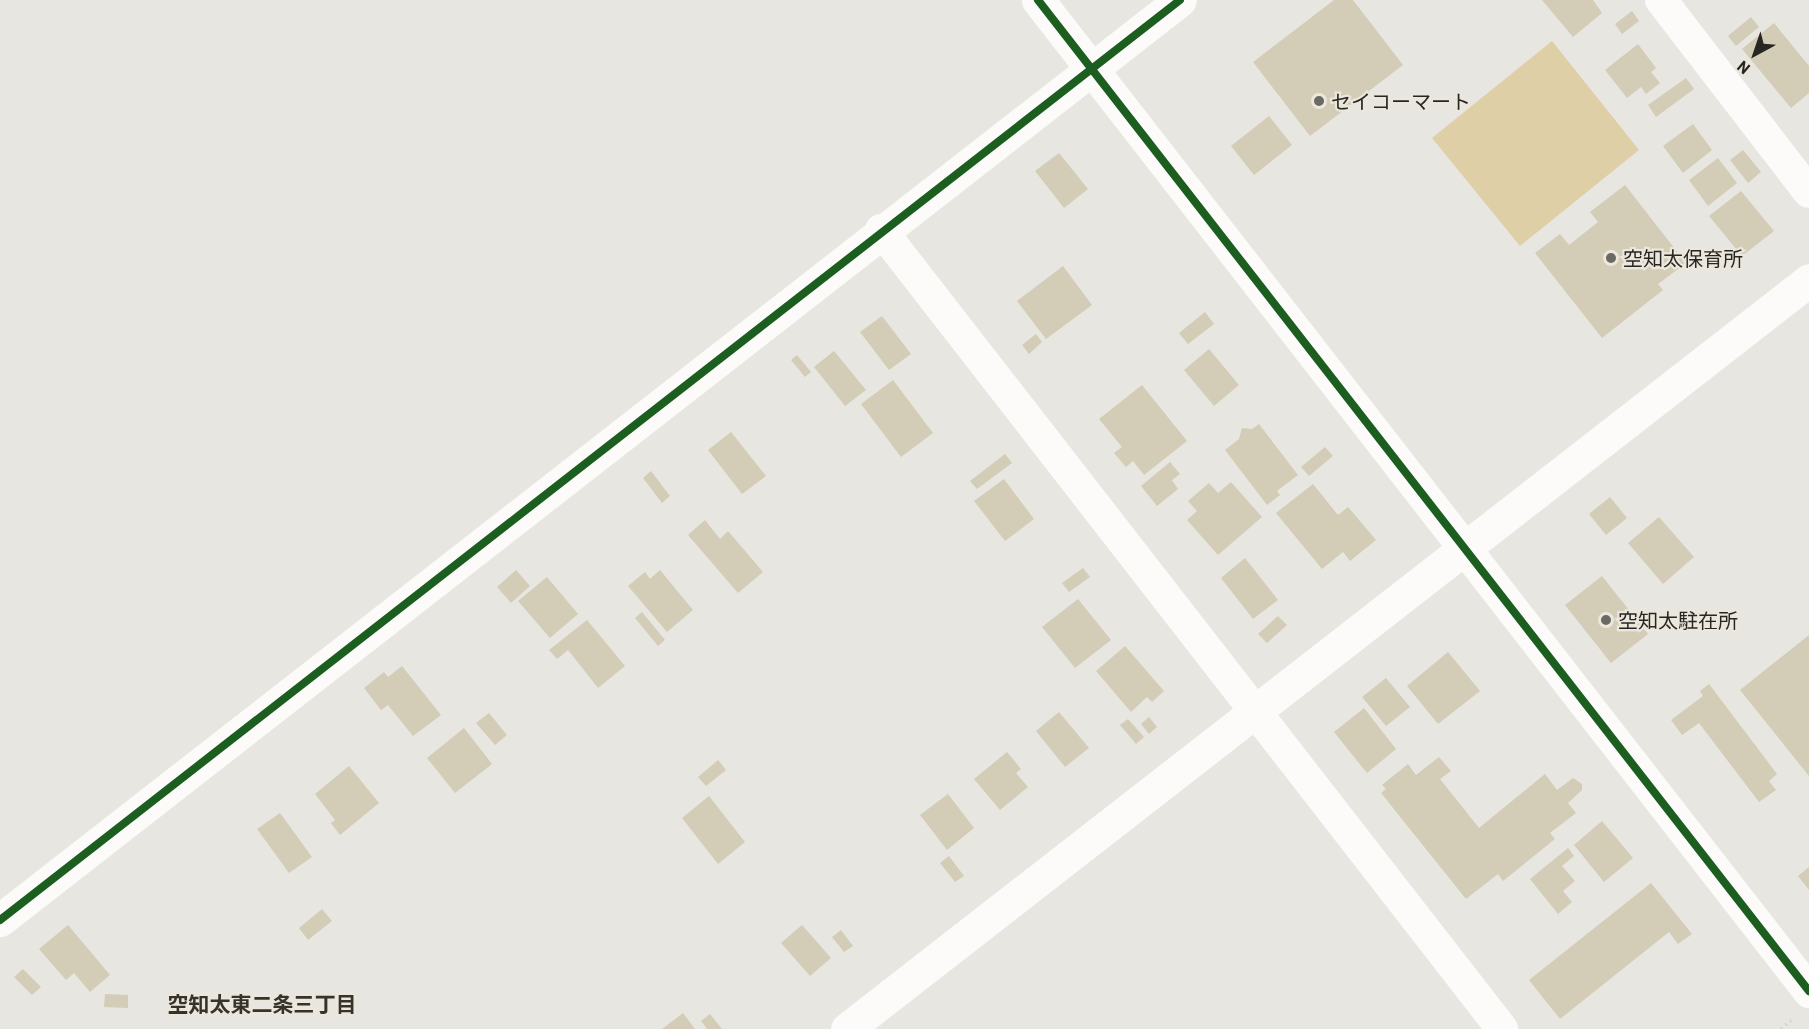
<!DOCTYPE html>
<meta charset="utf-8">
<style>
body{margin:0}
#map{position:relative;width:1809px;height:1029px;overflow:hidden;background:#e8e6e0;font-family:Barlow,"Noto Sans JP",sans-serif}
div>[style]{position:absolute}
.green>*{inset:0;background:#decfa6}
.building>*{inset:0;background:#d3ccb6}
.path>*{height:4px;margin-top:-2px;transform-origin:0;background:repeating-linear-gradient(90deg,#d4d3d2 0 1.5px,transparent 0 6px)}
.street>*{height:32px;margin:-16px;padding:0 16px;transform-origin:16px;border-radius:16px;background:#fcfbfa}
.secondary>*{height:33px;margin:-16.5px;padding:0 16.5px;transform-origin:16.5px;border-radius:16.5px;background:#fcfbfa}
.cycleway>*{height:8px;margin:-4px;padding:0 4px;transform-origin:4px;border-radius:4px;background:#1b5e20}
.dots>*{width:16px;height:16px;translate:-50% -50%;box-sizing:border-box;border:3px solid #ece7dc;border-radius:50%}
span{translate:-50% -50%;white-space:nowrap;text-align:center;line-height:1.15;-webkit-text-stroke:4.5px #ece7dc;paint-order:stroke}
.poi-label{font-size:20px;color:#282622}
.left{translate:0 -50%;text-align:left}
.neighbourhood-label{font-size:21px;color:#36332a;font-weight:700}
.north{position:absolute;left:1725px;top:24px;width:60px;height:60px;-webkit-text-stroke:4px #ece7dc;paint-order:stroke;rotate:220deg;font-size:16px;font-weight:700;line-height:24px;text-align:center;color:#282622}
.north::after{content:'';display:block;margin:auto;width:21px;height:27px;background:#282622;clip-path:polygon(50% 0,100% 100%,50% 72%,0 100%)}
</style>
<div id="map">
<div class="green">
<div style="clip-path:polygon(1552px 41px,1639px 150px,1520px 246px,1432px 138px)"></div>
</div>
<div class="building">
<div style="clip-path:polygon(1334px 0,1353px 0,1403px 65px,1310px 136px,1253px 62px)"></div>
<div style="clip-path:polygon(1542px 0,1593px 0,1602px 13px,1573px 37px)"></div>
<div style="clip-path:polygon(1632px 11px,1639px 21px,1622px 34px,1615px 24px)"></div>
<div style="clip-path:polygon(1751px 17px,1759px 27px,1736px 46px,1728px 36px)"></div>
<div style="clip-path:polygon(1774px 23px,1809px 66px,1809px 93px,1791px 108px,1742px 49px)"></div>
<div style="clip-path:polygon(1638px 44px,1656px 68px,1651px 72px,1660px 83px,1646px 94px,1641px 87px,1627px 98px,1605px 70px)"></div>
<div style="clip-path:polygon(1686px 78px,1694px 89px,1656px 117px,1648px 105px)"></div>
<div style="clip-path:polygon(1269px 116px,1292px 145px,1254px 175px,1231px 146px)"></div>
<div style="clip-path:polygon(1693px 124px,1712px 150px,1683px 173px,1663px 146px)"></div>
<div style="clip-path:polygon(1743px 150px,1761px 172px,1748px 183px,1730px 160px)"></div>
<div style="clip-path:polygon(1059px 153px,1088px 189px,1064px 208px,1035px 171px)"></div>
<div style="clip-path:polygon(1718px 158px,1737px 183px,1708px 206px,1689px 180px)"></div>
<div style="clip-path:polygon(1625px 185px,1686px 263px,1658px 284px,1663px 290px,1602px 338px,1535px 253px,1560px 234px,1569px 245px,1598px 222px,1590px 212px)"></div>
<div style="clip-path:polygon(1741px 191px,1774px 231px,1742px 256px,1709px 216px)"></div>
<div style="clip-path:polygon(1063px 266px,1092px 305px,1046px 339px,1017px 301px)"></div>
<div style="clip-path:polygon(1205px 312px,1214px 324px,1188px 344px,1179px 333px)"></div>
<div style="clip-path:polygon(882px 316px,911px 354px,889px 370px,860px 332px)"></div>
<div style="clip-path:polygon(1036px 334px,1042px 342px,1029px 354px,1022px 345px)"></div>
<div style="clip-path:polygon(1209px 349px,1239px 385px,1214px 406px,1184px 370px)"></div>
<div style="clip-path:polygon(834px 351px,866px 390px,845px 406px,814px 367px)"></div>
<div style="clip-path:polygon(797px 355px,811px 372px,805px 377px,791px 360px)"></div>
<div style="clip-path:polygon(893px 380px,933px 433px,901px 457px,861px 404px)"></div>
<div style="clip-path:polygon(1142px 385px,1187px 441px,1144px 475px,1133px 461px,1126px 467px,1114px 453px,1122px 447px,1099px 419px)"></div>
<div style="clip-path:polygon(1259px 424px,1298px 475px,1277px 491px,1280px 495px,1267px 505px,1225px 450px,1239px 439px,1242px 428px,1252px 429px)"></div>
<div style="clip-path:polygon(731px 432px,766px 476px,742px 494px,708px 450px)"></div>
<div style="clip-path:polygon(1325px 447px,1333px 456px,1309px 476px,1301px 467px)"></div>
<div style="clip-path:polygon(1005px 454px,1012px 463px,977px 489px,970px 481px)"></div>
<div style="clip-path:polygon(1170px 462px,1180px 474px,1172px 480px,1178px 489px,1157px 506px,1141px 486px)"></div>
<div style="clip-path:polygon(651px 471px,670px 496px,662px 503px,643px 478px)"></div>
<div style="clip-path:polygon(1004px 479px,1034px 519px,1005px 541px,974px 501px)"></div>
<div style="clip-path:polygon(1231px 482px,1262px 517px,1218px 555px,1187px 520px,1197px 511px,1188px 501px,1209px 483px,1218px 493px)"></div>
<div style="clip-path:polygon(1313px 484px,1338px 515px,1348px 507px,1376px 540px,1350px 561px,1343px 552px,1322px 569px,1276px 513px)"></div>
<div style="clip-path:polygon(1610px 497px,1627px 518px,1606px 535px,1589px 514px)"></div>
<div style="clip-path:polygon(1659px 517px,1694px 557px,1663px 584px,1628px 543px)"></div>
<div style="clip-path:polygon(705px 520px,720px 539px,728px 531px,763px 572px,738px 593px,688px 535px)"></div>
<div style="clip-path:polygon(1245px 558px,1278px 600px,1253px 619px,1221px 578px)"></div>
<div style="clip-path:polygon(1083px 568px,1090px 577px,1069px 592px,1062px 583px)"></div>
<div style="clip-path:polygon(516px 570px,530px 586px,511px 603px,497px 587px)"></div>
<div style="clip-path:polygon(660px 570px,693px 610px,667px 632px,628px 586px,645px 572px,650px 579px)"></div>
<div style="clip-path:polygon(1602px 576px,1648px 634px,1611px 663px,1565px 605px)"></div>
<div style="clip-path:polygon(547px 577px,578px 614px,550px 638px,518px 601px)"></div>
<div style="clip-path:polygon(1078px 599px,1111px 640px,1075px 668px,1042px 627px)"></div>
<div style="clip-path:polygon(642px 612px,665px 640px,658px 646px,635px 618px)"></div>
<div style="clip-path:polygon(1278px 616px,1287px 625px,1267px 643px,1258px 634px)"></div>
<div style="clip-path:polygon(587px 620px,625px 666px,598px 688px,568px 650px,557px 659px,549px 650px)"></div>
<div style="clip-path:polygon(1809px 635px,1809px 776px,1740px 690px)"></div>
<div style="clip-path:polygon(1125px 646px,1164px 691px,1152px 702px,1147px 697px,1131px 712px,1096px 671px)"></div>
<div style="clip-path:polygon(1448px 652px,1480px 691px,1438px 724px,1407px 686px)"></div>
<div style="clip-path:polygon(402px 666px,441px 715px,413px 736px,388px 705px,381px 710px,364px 688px,384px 672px,388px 677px)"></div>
<div style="clip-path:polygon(1386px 678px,1410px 707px,1386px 726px,1362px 697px)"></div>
<div style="clip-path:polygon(1709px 684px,1777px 774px,1769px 781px,1776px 790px,1759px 802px,1699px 723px,1682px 735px,1671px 720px,1703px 696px,1700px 691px)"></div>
<div style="clip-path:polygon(1364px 708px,1396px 749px,1367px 773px,1334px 732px)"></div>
<div style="clip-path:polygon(1059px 712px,1089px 748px,1065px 767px,1036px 731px)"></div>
<div style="clip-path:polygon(489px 713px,507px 735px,495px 745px,476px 723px)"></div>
<div style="clip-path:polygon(1149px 717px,1157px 727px,1149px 734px,1141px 724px)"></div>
<div style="clip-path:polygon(1128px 719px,1144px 737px,1136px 744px,1120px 725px)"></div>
<div style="clip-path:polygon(464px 728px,492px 764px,455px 793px,427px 758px)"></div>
<div style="clip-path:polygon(1007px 752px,1021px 769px,1016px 773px,1028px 787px,1000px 810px,974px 779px)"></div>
<div style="clip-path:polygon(1439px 757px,1451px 771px,1440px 779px,1479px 828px,1545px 774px,1557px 790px,1573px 778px,1582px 784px,1582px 790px,1568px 803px,1576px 813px,1550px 833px,1555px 839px,1503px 881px,1498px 874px,1466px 899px,1381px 793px,1386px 789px,1382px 785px,1408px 764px,1416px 775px)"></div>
<div style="clip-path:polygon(718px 760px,726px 770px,706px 786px,698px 777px)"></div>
<div style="clip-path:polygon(349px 766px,379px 803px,340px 835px,331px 823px,335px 820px,315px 794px)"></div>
<div style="clip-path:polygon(948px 794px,974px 828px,947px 850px,920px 815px)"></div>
<div style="clip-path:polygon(709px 796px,745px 842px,718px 864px,682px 818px)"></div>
<div style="clip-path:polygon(280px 813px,312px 857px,289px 873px,257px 829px)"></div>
<div style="clip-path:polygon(1602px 821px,1633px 858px,1604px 882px,1574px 845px)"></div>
<div style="clip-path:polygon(1568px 848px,1574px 856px,1562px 866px,1575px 881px,1563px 891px,1572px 902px,1558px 914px,1530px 879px)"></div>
<div style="clip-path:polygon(949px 856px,964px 876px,955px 882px,940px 863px)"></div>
<div style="clip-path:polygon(1809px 867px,1809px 890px,1798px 876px)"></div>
<div style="clip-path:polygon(1651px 883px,1692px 934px,1678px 944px,1669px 932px,1560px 1019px,1529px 980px)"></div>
<div style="clip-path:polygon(322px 909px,332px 921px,308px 940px,299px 928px)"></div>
<div style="clip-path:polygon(68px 925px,110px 975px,90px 992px,74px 973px,66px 980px,39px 949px)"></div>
<div style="clip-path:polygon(802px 925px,831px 958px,810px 976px,781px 943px)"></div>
<div style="clip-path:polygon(841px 930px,853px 946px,844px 952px,832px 937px)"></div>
<div style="clip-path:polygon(23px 969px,41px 987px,32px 995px,14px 977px)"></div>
<div style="clip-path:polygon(105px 994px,128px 995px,128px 1008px,104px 1007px)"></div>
<div style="clip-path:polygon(683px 1013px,695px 1029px,662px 1029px)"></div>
<div style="clip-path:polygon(710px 1014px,722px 1029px,707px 1029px,701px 1021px)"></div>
</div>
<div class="path">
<div style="left:1781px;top:1029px;width:17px;rotate:-40deg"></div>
</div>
<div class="street">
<div style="left:1661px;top:0;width:242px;rotate:52.4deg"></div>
<div style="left:881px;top:230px;width:1012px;rotate:52.14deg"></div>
</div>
<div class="secondary">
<div style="left:1038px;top:0;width:1256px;rotate:52.12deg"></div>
<div style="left:0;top:920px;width:1496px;rotate:-37.94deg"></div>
<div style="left:847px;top:1029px;width:1219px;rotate:-37.9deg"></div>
</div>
<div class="cycleway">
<div style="left:1038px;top:0;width:1256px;rotate:52.12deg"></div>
<div style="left:0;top:920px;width:1496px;rotate:-37.94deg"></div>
</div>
<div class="dots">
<div style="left:1319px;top:101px;background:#6b6964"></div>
<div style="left:1611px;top:258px;background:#6b6964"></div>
<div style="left:1606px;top:620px;background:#6b6964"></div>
</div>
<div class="poi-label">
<span class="left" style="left:1331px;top:101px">セイコーマート</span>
<span class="left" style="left:1623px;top:258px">空知太保育所</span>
<span class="left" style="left:1618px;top:620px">空知太駐在所</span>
</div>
<div class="neighbourhood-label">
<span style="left:262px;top:1004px">空知太東二条三丁目</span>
</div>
<div class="north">N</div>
</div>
